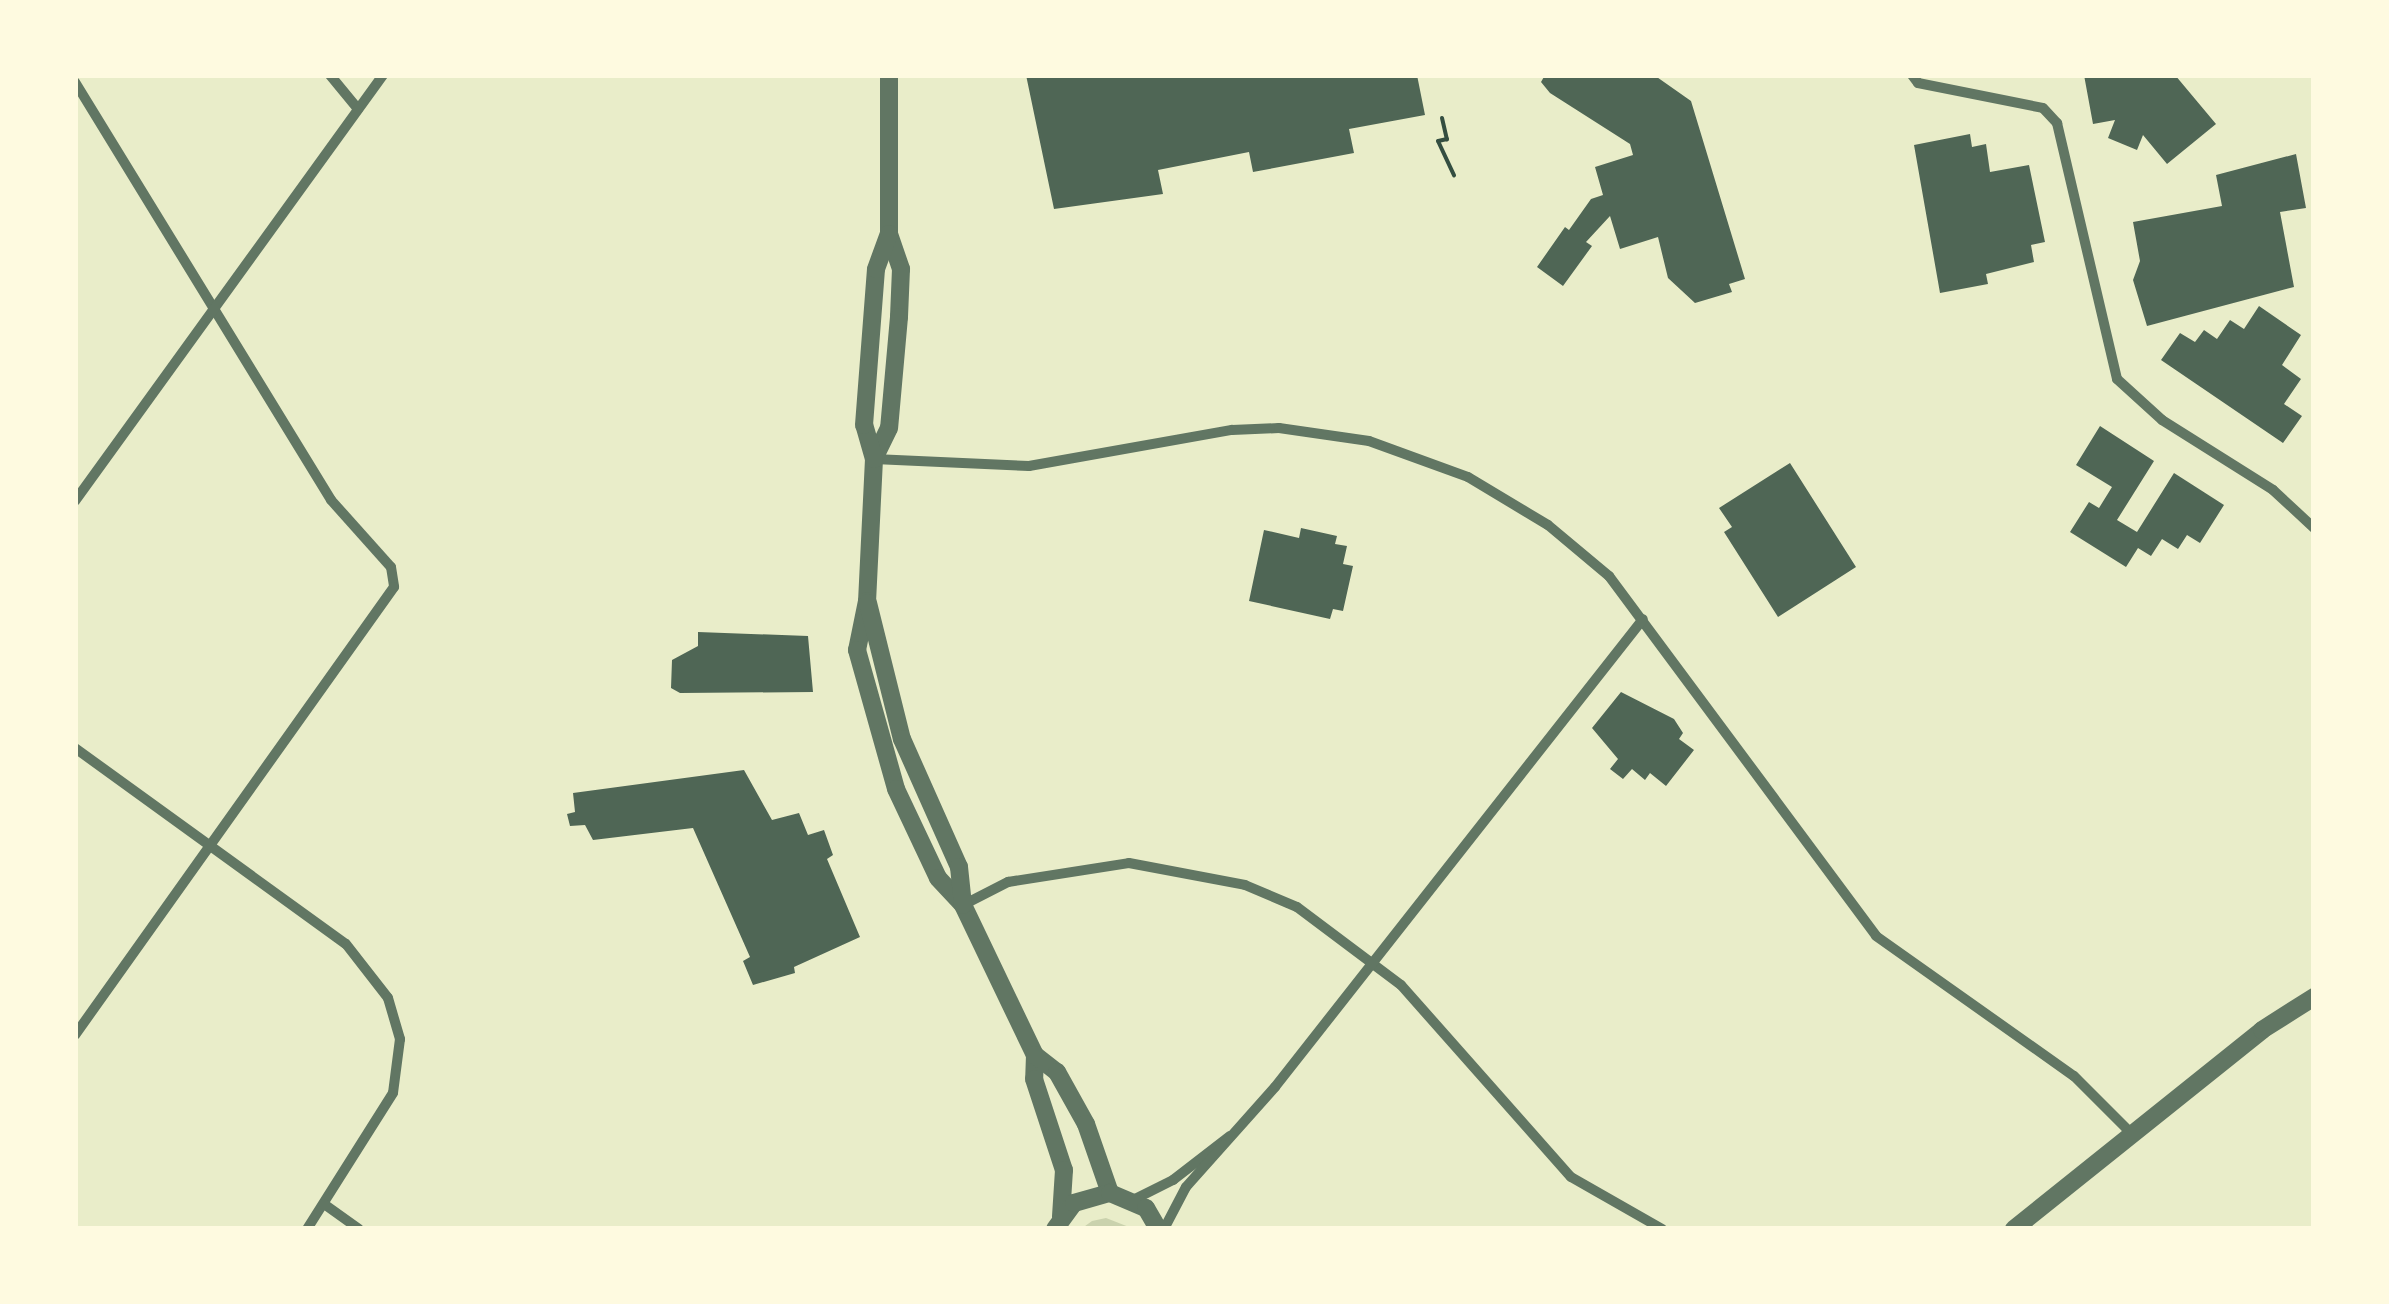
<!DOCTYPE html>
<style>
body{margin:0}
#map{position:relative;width:2389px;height:1304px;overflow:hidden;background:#e9edc9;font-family:"Titillium Web",sans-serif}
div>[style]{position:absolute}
.green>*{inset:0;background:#cad2ad}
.building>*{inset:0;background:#4f6655}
.path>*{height:4px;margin:-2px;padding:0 2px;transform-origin:2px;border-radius:2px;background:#344e41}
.minor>*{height:10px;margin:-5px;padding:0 5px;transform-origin:5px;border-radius:5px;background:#617663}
.tertiary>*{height:18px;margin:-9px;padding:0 9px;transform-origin:9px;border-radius:9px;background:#617663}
span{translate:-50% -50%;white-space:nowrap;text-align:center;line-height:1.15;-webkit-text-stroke:10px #fefae0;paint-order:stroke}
.frame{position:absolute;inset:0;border:78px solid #fefae0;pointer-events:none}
</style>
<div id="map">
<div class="green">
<div style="clip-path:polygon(1106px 1218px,1129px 1227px,1081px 1229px,1092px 1221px)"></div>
</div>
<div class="building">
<div style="clip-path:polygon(1026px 75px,1417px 75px,1425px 115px,1349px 129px,1354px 153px,1253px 172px,1249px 152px,1158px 170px,1163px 194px,1054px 209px)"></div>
<div style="clip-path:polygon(1545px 75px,1654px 75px,1691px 101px,1745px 279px,1729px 284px,1732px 292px,1695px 303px,1668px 278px,1658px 237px,1620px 249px,1610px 216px,1586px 242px,1592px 246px,1563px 286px,1537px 267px,1565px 227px,1569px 230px,1591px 199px,1603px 195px,1595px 167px,1633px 155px,1630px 144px,1550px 93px,1541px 82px)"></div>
<div style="clip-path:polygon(2084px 75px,2175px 75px,2216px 124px,2167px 164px,2143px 135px,2137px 150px,2108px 138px,2115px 120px,2093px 124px)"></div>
<div style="clip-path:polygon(1970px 134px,1972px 147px,1986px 144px,1990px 172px,2029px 165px,2045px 242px,2031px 245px,2034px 262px,1986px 274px,1988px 284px,1940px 293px,1914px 145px)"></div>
<div style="clip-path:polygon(2296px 154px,2306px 208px,2280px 212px,2294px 287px,2147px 326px,2133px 280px,2140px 261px,2133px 222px,2222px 206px,2216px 175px)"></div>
<div style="clip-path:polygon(2259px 306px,2301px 335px,2282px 365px,2301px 379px,2284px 404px,2302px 416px,2283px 443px,2161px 360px,2180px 333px,2195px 342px,2204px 330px,2217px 339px,2230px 320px,2244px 329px)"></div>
<div style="clip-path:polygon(2100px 426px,2154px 461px,2117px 520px,2137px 532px,2174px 473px,2224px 505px,2200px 543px,2187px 535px,2178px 549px,2162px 539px,2151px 556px,2138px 548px,2126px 567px,2070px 532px,2089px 502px,2099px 508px,2112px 487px,2076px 465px)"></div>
<div style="clip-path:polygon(1790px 463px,1856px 567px,1778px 617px,1724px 532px,1732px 527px,1719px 508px)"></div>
<div style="clip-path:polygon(1301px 528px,1337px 536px,1335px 544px,1347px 546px,1343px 564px,1353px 566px,1343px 611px,1333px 609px,1330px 619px,1249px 601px,1264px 530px,1299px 538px)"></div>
<div style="clip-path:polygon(698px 632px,808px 636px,813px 692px,680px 693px,671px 688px,672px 660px,698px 646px)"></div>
<div style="clip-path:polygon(1621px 692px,1674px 719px,1683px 733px,1679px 739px,1694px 750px,1666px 786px,1650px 773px,1645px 780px,1632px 769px,1623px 779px,1610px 769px,1618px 759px,1592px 728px)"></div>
<div style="clip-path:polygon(744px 770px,772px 820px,799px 813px,808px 835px,824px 830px,833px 855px,827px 859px,860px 937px,794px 967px,795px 973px,753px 985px,743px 961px,750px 957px,693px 828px,593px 840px,585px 825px,570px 826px,567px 814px,575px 812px,573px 793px)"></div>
</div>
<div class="path">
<div style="left:1442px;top:118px;width:22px;rotate:77deg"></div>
<div style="left:1447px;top:139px;width:9px;rotate:167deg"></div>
<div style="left:1438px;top:141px;width:38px;rotate:65deg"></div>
</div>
<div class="minor">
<div style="left:330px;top:75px;width:44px;rotate:50.5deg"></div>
<div style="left:1912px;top:75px;width:10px;rotate:53deg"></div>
<div style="left:1918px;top:83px;width:127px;rotate:11.3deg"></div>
<div style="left:2043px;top:108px;width:21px;rotate:47deg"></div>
<div style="left:2057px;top:123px;width:263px;rotate:76.8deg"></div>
<div style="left:2117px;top:379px;width:61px;rotate:42.3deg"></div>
<div style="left:2162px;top:420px;width:131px;rotate:32.2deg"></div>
<div style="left:2273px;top:490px;width:56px;rotate:42.8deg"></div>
<div style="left:75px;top:82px;width:490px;rotate:58.5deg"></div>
<div style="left:331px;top:500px;width:90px;rotate:48.2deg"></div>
<div style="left:391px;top:567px;width:20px;rotate:81deg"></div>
<div style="left:394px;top:587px;width:550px;rotate:125.45deg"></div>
<div style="left:874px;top:459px;width:155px;rotate:2.6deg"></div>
<div style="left:1029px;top:466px;width:206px;rotate:-10.1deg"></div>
<div style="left:1232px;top:430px;width:47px;rotate:-2.4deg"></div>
<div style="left:1279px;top:428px;width:91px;rotate:8.2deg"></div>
<div style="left:1369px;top:441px;width:105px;rotate:20deg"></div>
<div style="left:1468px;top:477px;width:93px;rotate:31deg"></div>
<div style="left:1548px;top:525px;width:80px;rotate:39.9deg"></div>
<div style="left:1609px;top:576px;width:448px;rotate:53.4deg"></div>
<div style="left:1876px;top:936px;width:242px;rotate:35.3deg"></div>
<div style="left:2074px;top:1076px;width:83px;rotate:45deg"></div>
<div style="left:75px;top:501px;width:526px;rotate:-54.13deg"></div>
<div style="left:75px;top:748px;width:334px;rotate:35.9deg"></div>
<div style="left:346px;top:944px;width:68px;rotate:52.1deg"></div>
<div style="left:388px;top:998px;width:43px;rotate:73.7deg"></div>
<div style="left:400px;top:1039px;width:54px;rotate:97.4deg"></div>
<div style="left:393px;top:1093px;width:161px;rotate:122.3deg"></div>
<div style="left:963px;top:905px;width:51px;rotate:-27.1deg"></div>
<div style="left:1008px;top:882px;width:122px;rotate:-8.9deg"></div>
<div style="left:1129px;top:863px;width:118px;rotate:10.7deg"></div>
<div style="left:1245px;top:885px;width:56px;rotate:22.9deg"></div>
<div style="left:1297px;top:907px;width:130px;rotate:36.9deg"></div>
<div style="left:1401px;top:985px;width:256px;rotate:48.5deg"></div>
<div style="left:1571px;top:1177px;width:105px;rotate:29.7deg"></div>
<div style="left:1133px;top:1200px;width:45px;rotate:-26.6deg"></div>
<div style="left:1173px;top:1180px;width:72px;rotate:-37.7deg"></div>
<div style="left:324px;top:1204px;width:43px;rotate:35.5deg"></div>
<div style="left:1164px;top:1229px;width:47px;rotate:-62.4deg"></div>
<div style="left:1186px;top:1187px;width:134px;rotate:-48.3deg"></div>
<div style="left:1275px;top:1087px;width:595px;rotate:-51.82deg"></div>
</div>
<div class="tertiary">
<div style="left:889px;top:75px;width:159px;rotate:90deg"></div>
<div style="left:889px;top:234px;width:37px;rotate:71deg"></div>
<div style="left:901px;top:269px;width:48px;rotate:92.4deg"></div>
<div style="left:899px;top:317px;width:111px;rotate:95.1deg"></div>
<div style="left:889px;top:428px;width:34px;rotate:116deg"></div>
<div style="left:874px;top:459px;width:142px;rotate:92.8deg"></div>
<div style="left:867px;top:601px;width:50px;rotate:101.5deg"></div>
<div style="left:857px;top:650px;width:144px;rotate:74.3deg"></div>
<div style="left:896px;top:789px;width:98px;rotate:64.7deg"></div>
<div style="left:938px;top:878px;width:37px;rotate:47deg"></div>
<div style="left:963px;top:905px;width:166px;rotate:64.4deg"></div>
<div style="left:1035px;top:1055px;width:24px;rotate:92deg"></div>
<div style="left:1034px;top:1079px;width:96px;rotate:71.8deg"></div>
<div style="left:1064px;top:1170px;width:47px;rotate:93.7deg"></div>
<div style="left:874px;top:459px;width:35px;rotate:-106deg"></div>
<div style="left:864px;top:425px;width:156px;rotate:-85.6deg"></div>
<div style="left:876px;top:269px;width:37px;rotate:-70deg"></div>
<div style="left:868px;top:603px;width:140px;rotate:76deg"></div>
<div style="left:902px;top:739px;width:140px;rotate:66deg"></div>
<div style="left:959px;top:867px;width:38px;rotate:84deg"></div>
<div style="left:1035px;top:1055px;width:28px;rotate:38deg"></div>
<div style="left:1057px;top:1072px;width:60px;rotate:60.9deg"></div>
<div style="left:1086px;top:1124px;width:73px;rotate:70.8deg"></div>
<div style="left:1055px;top:1229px;width:32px;rotate:-54deg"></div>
<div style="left:1074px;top:1203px;width:37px;rotate:-16deg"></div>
<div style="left:1110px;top:1193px;width:39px;rotate:23deg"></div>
<div style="left:1146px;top:1208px;width:24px;rotate:60deg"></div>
<div style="left:2014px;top:1229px;width:318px;rotate:-38.7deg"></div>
<div style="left:2262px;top:1030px;width:62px;rotate:-32.4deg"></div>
</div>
<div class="frame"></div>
</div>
